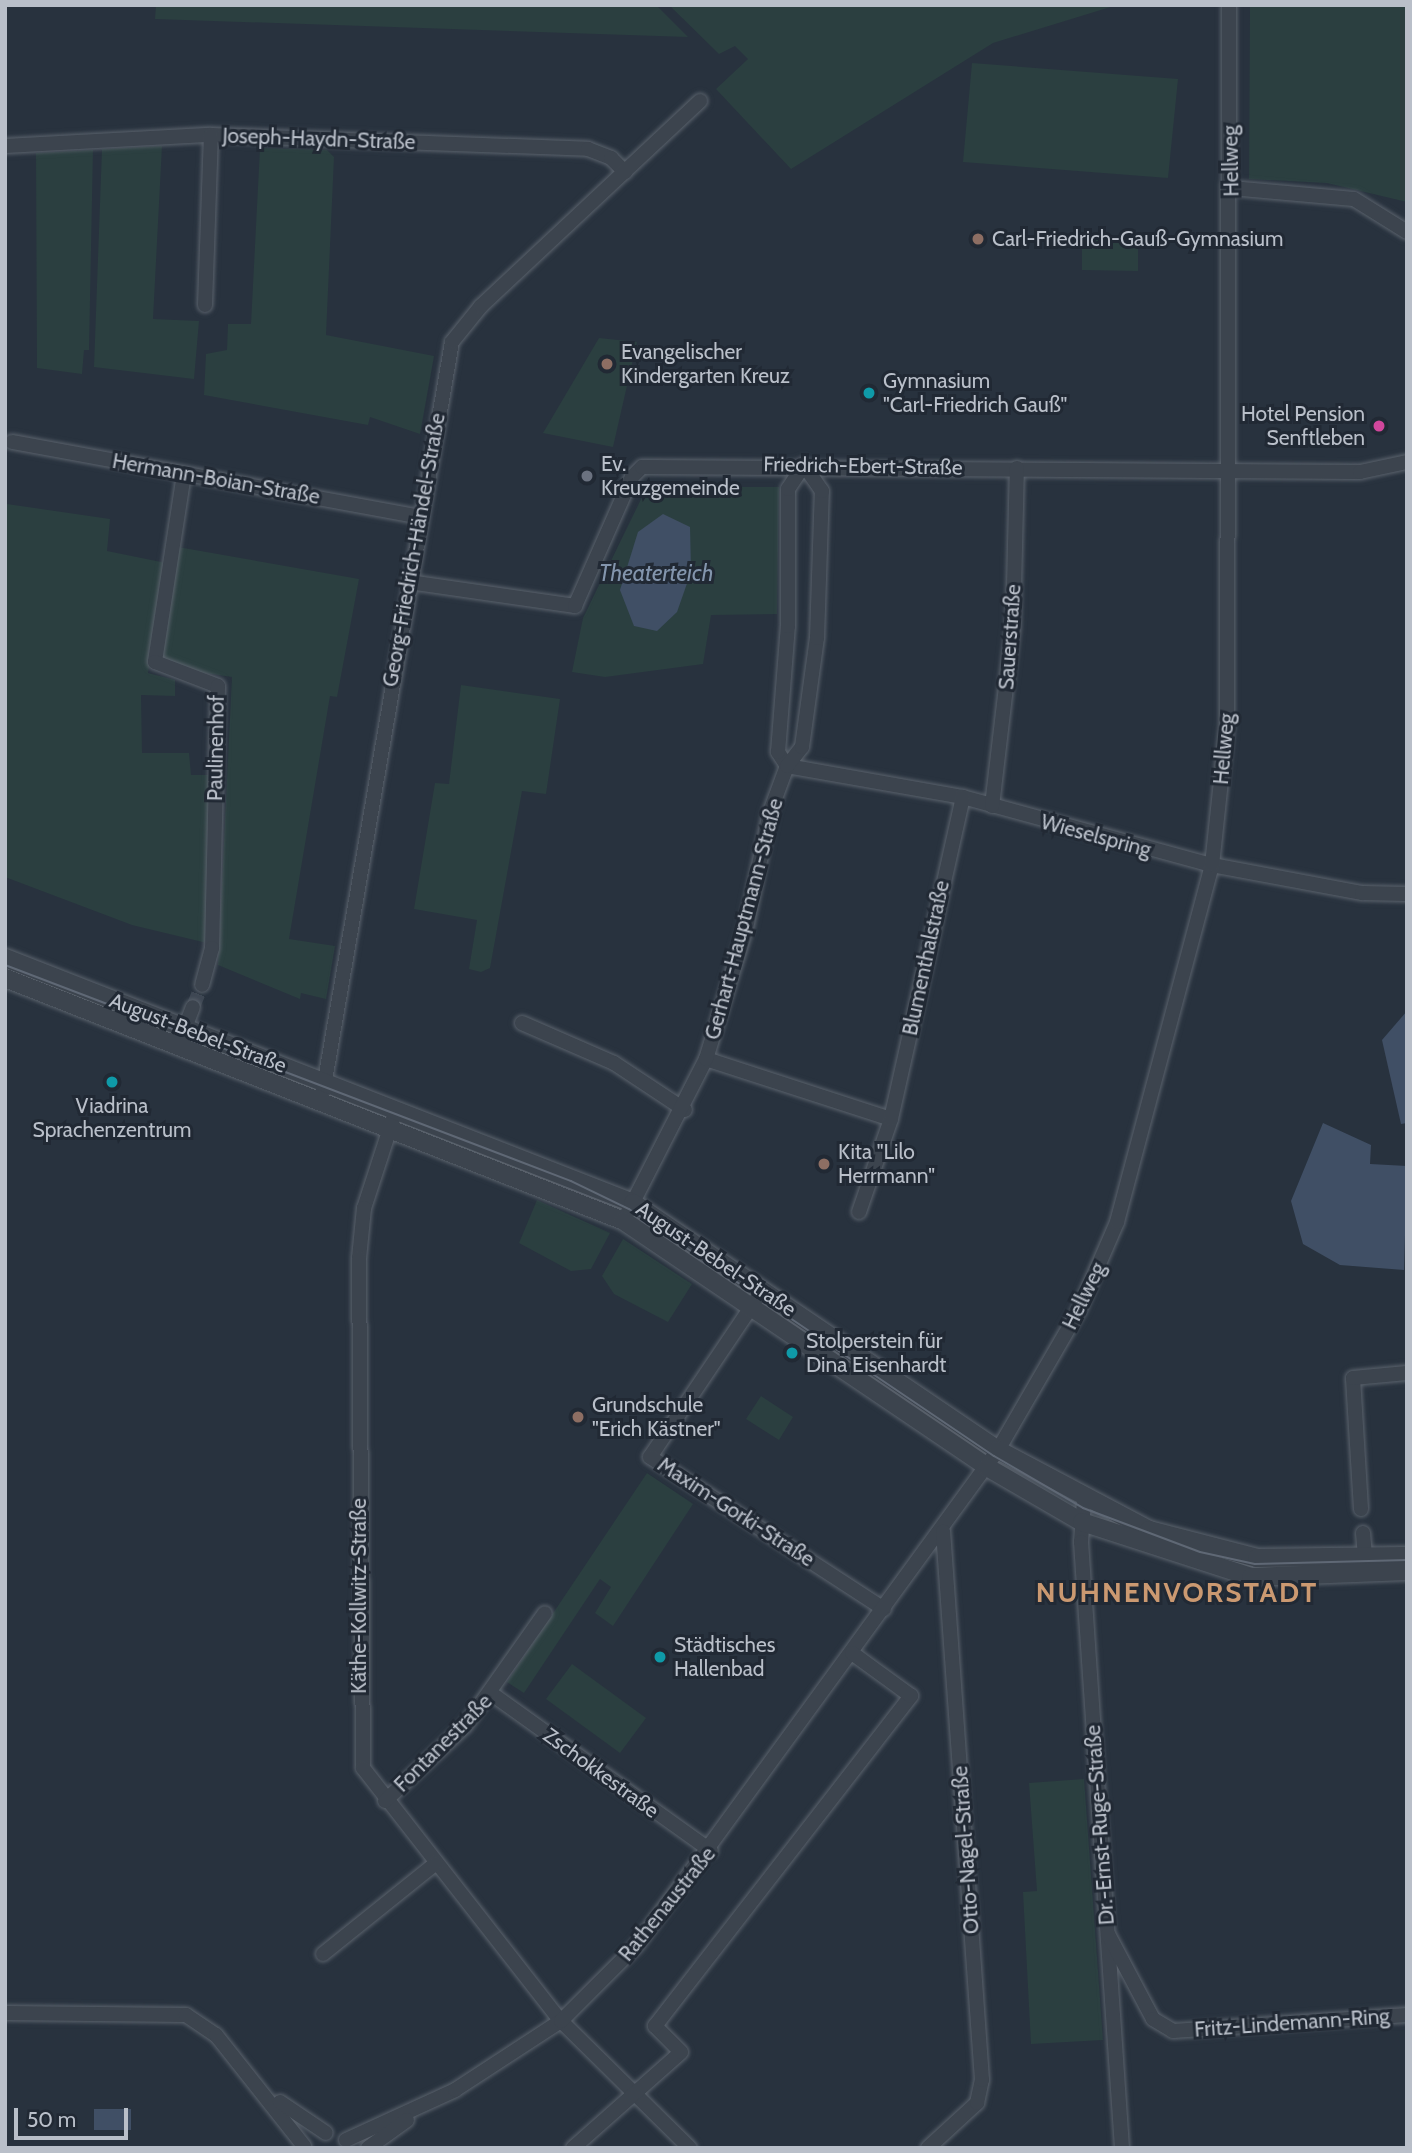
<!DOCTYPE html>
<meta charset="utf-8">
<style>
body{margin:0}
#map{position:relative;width:1412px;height:2153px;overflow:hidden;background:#28323e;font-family:Cabin,sans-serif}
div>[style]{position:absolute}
.green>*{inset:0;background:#2b3f40}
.water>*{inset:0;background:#404f65}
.stream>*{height:4.5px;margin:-2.25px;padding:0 2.25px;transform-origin:2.25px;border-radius:2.25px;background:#404f65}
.minor-tunnel>*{height:14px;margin-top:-7px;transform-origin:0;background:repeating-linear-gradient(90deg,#3e4753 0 14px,transparent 0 21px)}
.roads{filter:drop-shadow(0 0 2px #5a626c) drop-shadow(0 0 2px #5a626c)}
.minor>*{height:14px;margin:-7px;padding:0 7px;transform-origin:7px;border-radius:7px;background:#3c444e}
.tertiary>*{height:18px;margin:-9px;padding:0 9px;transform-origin:9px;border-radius:9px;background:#3c444e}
.tram>*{height:2px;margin:-1px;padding:0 1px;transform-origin:1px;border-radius:1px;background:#5f6875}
.dots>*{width:19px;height:19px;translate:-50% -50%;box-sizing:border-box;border:4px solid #212934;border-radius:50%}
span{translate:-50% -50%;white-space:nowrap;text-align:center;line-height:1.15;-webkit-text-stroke:6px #212934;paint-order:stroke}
.street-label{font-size:21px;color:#b9bfc9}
.poi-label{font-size:21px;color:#b9bfc9}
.left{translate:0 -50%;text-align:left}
.right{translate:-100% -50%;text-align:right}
.water-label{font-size:23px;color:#8395ad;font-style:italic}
.district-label{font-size:28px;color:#cb9971;font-weight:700;letter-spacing:2px}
.frame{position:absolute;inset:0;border:7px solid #b9bfc9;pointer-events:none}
.scale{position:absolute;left:14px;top:2108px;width:114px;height:32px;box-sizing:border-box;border:4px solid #b9bfc9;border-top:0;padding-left:9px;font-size:21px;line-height:24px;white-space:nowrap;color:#b9bfc9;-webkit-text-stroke:5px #212934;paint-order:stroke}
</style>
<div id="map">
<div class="green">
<div style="clip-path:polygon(156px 5px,656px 5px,688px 37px,155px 19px)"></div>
<div style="clip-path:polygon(669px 5px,1117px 5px,993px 43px,791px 169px,716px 89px,748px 59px,735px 46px,719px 54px)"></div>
<div style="clip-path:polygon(1250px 5px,1407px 5px,1407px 202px,1327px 183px,1249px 179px)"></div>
<div style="clip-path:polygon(972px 63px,1178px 79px,1168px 178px,963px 162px)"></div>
<div style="clip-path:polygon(162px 146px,153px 319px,199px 321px,194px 379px,94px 367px,102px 149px)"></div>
<div style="clip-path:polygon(260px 148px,327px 150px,334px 157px,326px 335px,434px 356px,420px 434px,370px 417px,368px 425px,204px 395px,206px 354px,227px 350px,228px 324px,251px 324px)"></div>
<div style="clip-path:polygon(93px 150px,89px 350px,84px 350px,82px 374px,37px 368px,36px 153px)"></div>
<div style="clip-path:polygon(1082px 235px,1138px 236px,1138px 271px,1082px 270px)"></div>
<div style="clip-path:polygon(599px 338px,637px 342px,613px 447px,543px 433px)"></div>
<div style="clip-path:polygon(647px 487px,779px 487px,777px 614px,711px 615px,703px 664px,605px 677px,572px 672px,583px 618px)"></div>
<div style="clip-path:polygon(7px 504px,110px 519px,107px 551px,166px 563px,148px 673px,175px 680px,175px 696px,141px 695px,142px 753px,189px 753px,191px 775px,211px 775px,207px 943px,132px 925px,5px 877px)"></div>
<div style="clip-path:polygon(178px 547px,359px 579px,337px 697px,330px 696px,289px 939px,335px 946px,326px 999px,301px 993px,300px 999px,218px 965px,232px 677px,164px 667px,159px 660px)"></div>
<div style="clip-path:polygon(461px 685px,560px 699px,546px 794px,522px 791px,490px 968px,481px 972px,469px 969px,477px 920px,414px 909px,435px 783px,449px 784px)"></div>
<div style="clip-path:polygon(537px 1200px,610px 1233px,591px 1269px,571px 1271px,519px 1243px)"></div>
<div style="clip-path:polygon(623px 1239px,692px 1284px,668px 1322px,614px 1294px,602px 1276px)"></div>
<div style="clip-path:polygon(761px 1396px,793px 1417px,779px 1440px,746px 1419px)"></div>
<div style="clip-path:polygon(647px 1473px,693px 1504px,613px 1626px,595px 1613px,611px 1587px,600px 1579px,524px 1693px,507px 1682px)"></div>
<div style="clip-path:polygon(572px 1664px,646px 1718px,620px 1753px,546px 1699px)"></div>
<div style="clip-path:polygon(1084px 1779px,1103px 2040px,1031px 2044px,1023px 1892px,1037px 1891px,1029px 1783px)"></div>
</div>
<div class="water">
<div style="clip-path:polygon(663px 514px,690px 527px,691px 572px,677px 612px,657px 631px,634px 626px,620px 590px,638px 532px)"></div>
<div style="clip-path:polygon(1407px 1011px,1407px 1123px,1401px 1124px,1382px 1040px)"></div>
<div style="clip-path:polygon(1323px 1123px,1371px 1145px,1370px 1164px,1407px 1166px,1404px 1270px,1340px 1265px,1303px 1244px,1291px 1201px)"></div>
<div style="clip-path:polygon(94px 2109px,131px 2109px,131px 2130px,94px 2130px)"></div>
</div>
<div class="stream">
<div style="left:63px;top:5px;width:15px"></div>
</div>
<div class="minor-tunnel">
<div style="left:193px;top:1007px;width:24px;rotate:-68deg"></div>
</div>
<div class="roads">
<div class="minor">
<div style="left:5px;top:146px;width:206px;rotate:-3.1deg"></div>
<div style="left:211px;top:135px;width:377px;rotate:2.1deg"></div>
<div style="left:588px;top:149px;width:25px;rotate:21deg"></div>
<div style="left:611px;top:158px;width:20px;rotate:45deg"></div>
<div style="left:1231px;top:188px;width:123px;rotate:5.1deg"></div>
<div style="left:1354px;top:199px;width:62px;rotate:31.9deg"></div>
<div style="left:205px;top:305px;width:170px;rotate:-88deg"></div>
<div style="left:12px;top:442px;width:415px;rotate:10.4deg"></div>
<div style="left:184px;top:474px;width:190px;rotate:98.8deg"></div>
<div style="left:155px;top:662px;width:67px;rotate:20.9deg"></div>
<div style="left:218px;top:686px;width:262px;rotate:91.3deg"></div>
<div style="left:212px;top:948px;width:38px;rotate:105deg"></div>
<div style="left:409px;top:582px;width:168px;rotate:8.2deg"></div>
<div style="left:575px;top:606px;width:141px;rotate:-66.2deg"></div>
<div style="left:632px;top:477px;width:14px;rotate:-45deg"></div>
<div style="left:642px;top:467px;width:718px;rotate:0.4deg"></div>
<div style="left:1360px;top:472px;width:48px;rotate:-12deg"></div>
<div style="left:787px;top:766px;width:179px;rotate:10deg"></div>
<div style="left:963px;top:797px;width:258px;rotate:15.3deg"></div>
<div style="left:1212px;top:865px;width:153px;rotate:10.6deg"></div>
<div style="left:1362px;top:893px;width:45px;rotate:1.3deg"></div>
<div style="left:787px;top:766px;width:17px;rotate:-123deg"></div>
<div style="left:778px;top:752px;width:126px;rotate:-85.5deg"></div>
<div style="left:788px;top:626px;width:137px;rotate:-90deg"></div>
<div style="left:788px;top:489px;width:29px;rotate:-56deg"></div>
<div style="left:992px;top:806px;width:179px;rotate:-83.3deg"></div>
<div style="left:1013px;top:628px;width:160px;rotate:-88.6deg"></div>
<div style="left:522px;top:1023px;width:100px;rotate:23.5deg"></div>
<div style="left:614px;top:1063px;width:85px;rotate:33.5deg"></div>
<div style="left:181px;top:1038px;width:33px;rotate:-69deg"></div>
<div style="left:706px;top:1059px;width:194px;rotate:18deg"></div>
<div style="left:323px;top:1092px;width:761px;rotate:-80.24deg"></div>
<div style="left:452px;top:342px;width:46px;rotate:-51.1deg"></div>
<div style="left:481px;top:306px;width:300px;rotate:-43.1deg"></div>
<div style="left:393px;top:1119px;width:94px;rotate:108deg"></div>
<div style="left:364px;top:1208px;width:50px;rotate:95.7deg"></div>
<div style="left:359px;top:1258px;width:510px;rotate:89.55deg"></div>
<div style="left:363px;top:1768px;width:321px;rotate:52deg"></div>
<div style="left:561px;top:2021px;width:181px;rotate:44.6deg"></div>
<div style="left:628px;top:1212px;width:172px;rotate:-63deg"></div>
<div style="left:706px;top:1059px;width:137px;rotate:-73deg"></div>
<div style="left:746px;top:928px;width:118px;rotate:-78.3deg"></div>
<div style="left:770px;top:812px;width:49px;rotate:-69.7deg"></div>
<div style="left:787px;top:766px;width:24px;rotate:-52deg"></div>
<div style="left:802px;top:747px;width:110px;rotate:-82.2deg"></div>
<div style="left:817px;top:638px;width:147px;rotate:-88.1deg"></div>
<div style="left:822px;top:491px;width:32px;rotate:-125deg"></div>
<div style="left:859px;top:1212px;width:98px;rotate:-71deg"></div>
<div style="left:891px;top:1119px;width:330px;rotate:-77.4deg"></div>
<div style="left:762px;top:1291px;width:200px;rotate:124deg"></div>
<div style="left:650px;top:1457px;width:279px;rotate:33deg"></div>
<div style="left:1084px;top:1501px;width:41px;rotate:94.2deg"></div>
<div style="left:1081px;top:1542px;width:607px;rotate:86.13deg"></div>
<div style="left:1361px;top:1509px;width:131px;rotate:-93.5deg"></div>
<div style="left:1353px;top:1378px;width:54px;rotate:-5.3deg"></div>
<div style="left:1363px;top:1533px;width:34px;rotate:85deg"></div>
<div style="left:492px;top:1694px;width:269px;rotate:35.6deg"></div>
<div style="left:385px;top:1801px;width:110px;rotate:-43.2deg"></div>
<div style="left:465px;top:1726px;width:138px;rotate:-54.7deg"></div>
<div style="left:1108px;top:1934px;width:96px;rotate:62.1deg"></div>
<div style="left:1153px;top:2019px;width:23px;rotate:31deg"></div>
<div style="left:1173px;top:2031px;width:235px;rotate:-3.9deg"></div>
<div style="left:323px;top:1954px;width:144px;rotate:-38.8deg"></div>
<div style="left:5px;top:2013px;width:181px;rotate:0.6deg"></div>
<div style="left:186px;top:2015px;width:36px;rotate:34deg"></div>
<div style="left:216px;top:2035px;width:142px;rotate:51.6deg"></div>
<div style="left:280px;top:2102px;width:55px;rotate:34deg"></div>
<div style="left:346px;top:2140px;width:120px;rotate:-24.6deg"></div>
<div style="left:455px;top:2090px;width:126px;rotate:-33.1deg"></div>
<div style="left:561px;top:2021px;width:107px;rotate:-45deg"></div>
<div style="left:637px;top:1945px;width:613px;rotate:-53.9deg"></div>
<div style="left:998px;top:1450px;width:162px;rotate:-59.9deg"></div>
<div style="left:1079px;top:1310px;width:96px;rotate:-66.6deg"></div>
<div style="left:1117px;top:1222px;width:369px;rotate:-75.1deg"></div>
<div style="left:1212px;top:865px;width:142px;rotate:-83.9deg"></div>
<div style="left:1227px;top:724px;width:719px;rotate:-89.84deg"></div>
<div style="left:368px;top:2148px;width:48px;rotate:-35.7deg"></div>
<div style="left:573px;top:2148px;width:144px;rotate:-41.6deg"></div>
<div style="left:681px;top:2052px;width:37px;rotate:-135deg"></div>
<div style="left:655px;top:2026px;width:418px;rotate:-52.2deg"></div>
<div style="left:911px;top:1696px;width:73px;rotate:-143.9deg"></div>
<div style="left:928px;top:2148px;width:67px;rotate:-42.6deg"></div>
<div style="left:977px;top:2103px;width:24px;rotate:-78deg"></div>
<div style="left:982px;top:2080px;width:550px;rotate:-94.06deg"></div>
</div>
<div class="tertiary">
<div style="left:5px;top:958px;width:674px;rotate:21.31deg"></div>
<div style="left:633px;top:1203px;width:441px;rotate:34.1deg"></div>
<div style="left:998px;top:1450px;width:171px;rotate:27.9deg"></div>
<div style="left:1149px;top:1530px;width:112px;rotate:14.5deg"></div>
<div style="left:1257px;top:1558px;width:150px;rotate:-0.8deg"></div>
<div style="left:5px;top:978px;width:665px;rotate:21.43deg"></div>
<div style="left:624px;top:1221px;width:439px;rotate:34.1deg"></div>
<div style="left:987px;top:1467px;width:110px;rotate:30.1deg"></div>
<div style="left:1082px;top:1522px;width:178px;rotate:18deg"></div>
<div style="left:1251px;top:1577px;width:156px;rotate:-2.2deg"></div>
</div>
</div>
<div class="tram">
<div style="left:5px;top:965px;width:606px;rotate:20.89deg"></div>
<div style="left:571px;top:1181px;width:64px;rotate:25.8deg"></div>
<div style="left:629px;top:1209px;width:441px;rotate:34.1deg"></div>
<div style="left:994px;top:1456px;width:103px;rotate:30.3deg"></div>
<div style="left:1083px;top:1508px;width:125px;rotate:20.6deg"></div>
<div style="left:1200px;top:1552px;width:56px;rotate:12.3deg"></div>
<div style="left:1255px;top:1564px;width:152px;rotate:-1.5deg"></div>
</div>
<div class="dots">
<div style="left:978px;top:239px;background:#8d6e63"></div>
<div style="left:607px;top:364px;background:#8d6e63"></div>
<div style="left:869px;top:393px;background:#0f9aa8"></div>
<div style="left:1379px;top:426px;background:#d1479c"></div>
<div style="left:587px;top:476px;background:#6b7280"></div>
<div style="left:112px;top:1082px;background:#0f9aa8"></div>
<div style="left:824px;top:1164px;background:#8d6e63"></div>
<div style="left:792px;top:1353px;background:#0f9aa8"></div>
<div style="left:578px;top:1417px;background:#8d6e63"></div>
<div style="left:660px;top:1657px;background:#0f9aa8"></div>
</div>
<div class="street-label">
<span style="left:319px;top:139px;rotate:2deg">Joseph-Haydn-Straße</span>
<span style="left:1231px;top:161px;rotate:-91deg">Hellweg</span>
<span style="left:863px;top:466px;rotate:1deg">Friedrich-Ebert-Straße</span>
<span style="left:216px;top:479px;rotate:10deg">Hermann-Boian-Straße</span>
<span style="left:414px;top:550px;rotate:-80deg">Georg-Friedrich-Händel-Straße</span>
<span style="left:1010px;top:637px;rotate:-86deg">Sauerstraße</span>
<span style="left:216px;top:748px;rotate:-89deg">Paulinenhof</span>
<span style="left:1224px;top:749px;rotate:-85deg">Hellweg</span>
<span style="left:1096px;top:836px;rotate:15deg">Wieselspring</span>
<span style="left:744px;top:919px;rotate:-75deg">Gerhart-Hauptmann-Straße</span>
<span style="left:926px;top:958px;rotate:-78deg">Blumenthalstraße</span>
<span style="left:198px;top:1033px;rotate:21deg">August-Bebel-Straße</span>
<span style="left:716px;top:1259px;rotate:34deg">August-Bebel-Straße</span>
<span style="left:1084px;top:1296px;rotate:-64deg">Hellweg</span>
<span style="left:736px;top:1512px;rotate:33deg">Maxim-Gorki-Straße</span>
<span style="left:359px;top:1596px;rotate:-90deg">Käthe-Kollwitz-Straße</span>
<span style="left:443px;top:1743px;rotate:-45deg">Fontanestraße</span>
<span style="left:601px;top:1773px;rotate:36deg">Zschokkestraße</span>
<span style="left:1100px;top:1825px;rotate:-94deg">Dr.-Ernst-Ruge-Straße</span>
<span style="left:966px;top:1850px;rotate:-94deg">Otto-Nagel-Straße</span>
<span style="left:667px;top:1904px;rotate:-51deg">Rathenaustraße</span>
<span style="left:1292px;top:2023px;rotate:-4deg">Fritz-Lindemann-Ring</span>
</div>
<div class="poi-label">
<span class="left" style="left:992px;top:239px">Carl-Friedrich-Gauß-Gymnasium</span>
<span class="left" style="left:621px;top:364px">Evangelischer<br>Kindergarten Kreuz</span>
<span class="left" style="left:883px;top:393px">Gymnasium<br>"Carl-Friedrich Gauß"</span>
<span class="right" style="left:1365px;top:426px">Hotel Pension<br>Senftleben</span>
<span class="left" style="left:601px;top:476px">Ev.<br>Kreuzgemeinde</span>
<span style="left:112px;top:1118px">Viadrina<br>Sprachenzentrum</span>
<span class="left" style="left:838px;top:1164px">Kita "Lilo<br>Herrmann"</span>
<span class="left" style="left:806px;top:1353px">Stolperstein für<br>Dina Eisenhardt</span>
<span class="left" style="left:592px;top:1417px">Grundschule<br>"Erich Kästner"</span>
<span class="left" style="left:674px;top:1657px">Städtisches<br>Hallenbad</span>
</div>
<div class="water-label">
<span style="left:656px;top:573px">Theaterteich</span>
</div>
<div class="district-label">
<span style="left:1177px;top:1592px">NUHNENVORSTADT</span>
</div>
<div class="frame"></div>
<div class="scale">50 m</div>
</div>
